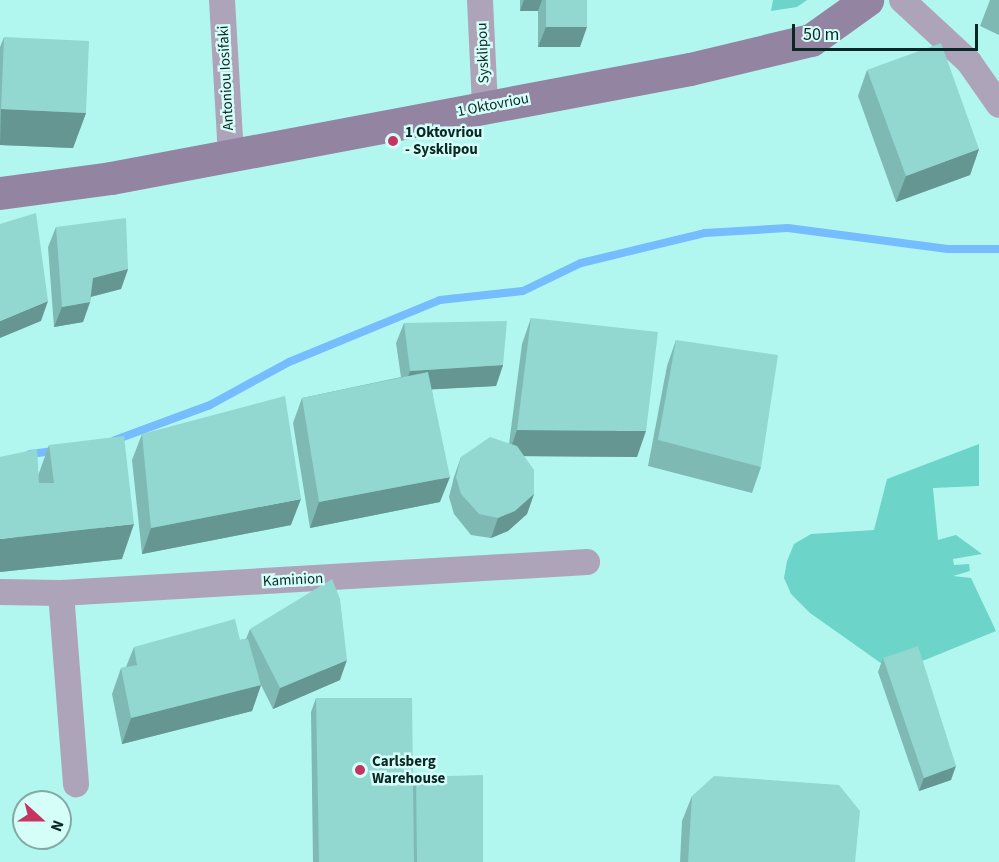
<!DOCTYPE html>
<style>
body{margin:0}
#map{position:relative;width:999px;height:862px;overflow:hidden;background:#b1f7ef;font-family:"Source Sans 3",sans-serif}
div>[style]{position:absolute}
.green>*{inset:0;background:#6dd4ca}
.stream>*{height:8px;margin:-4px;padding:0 4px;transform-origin:4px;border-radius:4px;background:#75bdfe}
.street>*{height:26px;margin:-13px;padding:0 13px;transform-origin:13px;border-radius:13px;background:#aea4b9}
.secondary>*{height:33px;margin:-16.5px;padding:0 16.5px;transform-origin:16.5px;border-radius:16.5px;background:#9384a2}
.wall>*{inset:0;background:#7eb9b3}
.shaded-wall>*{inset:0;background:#669692}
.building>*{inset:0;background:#92d7d0}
.dots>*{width:16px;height:16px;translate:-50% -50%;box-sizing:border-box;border:3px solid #d6fef9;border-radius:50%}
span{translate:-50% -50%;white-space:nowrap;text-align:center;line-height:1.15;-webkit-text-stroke:5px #d6fef9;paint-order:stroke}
.street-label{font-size:15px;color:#092724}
.poi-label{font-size:15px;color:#092724;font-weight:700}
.left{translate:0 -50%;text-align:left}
.north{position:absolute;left:12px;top:790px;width:60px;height:60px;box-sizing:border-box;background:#d6fef9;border:2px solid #84a8a4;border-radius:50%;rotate:111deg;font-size:16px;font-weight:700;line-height:24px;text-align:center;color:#092724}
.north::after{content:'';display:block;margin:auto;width:21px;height:27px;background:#c43661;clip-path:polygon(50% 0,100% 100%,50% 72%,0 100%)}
.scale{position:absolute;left:792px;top:24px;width:186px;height:27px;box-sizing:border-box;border:3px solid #092724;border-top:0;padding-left:8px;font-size:18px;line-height:21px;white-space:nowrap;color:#092724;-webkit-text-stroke:4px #d6fef9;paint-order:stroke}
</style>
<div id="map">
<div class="green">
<div style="clip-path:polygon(773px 0,807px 0,797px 7px,771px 11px)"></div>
<div style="clip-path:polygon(979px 444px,979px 486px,933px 488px,938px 540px,956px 535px,982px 554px,953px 559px,954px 565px,969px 564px,970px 571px,953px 576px,971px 578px,996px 631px,920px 662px,885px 666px,810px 613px,791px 594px,784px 578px,787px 561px,794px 544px,811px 534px,874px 530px,887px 479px)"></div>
</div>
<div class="stream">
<div style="left:115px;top:440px;width:101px;rotate:-20.2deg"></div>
<div style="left:210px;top:405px;width:90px;rotate:-28.6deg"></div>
<div style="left:289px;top:362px;width:163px;rotate:-22.3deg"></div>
<div style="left:440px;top:300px;width:83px;rotate:-6.2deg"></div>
<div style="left:523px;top:291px;width:64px;rotate:-25.8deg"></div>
<div style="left:581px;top:263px;width:128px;rotate:-13.6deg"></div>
<div style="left:705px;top:233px;width:83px;rotate:-3.4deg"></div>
<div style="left:788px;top:228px;width:161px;rotate:7.5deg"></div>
<div style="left:948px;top:249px;width:51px"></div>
<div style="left:30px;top:454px;width:26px;rotate:-7deg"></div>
</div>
<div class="street">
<div style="left:222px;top:0;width:155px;rotate:86.7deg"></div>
<div style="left:480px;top:0;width:106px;rotate:87.3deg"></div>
<div style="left:902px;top:0;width:91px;rotate:42.8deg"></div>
<div style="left:969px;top:62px;width:52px;rotate:55.1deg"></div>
<div style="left:0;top:592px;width:61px;rotate:0.9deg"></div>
<div style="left:61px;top:593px;width:527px;rotate:-3.37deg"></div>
<div style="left:61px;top:593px;width:192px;rotate:85.5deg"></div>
</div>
<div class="secondary">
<div style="left:0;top:193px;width:112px;rotate:-7.7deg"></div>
<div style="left:111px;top:178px;width:589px;rotate:-10.66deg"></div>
<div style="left:690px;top:69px;width:124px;rotate:-13.5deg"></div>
<div style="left:811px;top:40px;width:69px;rotate:-35.5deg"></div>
</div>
<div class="wall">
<div style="clip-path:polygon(520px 0,587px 0,580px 47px,538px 47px,538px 11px,520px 11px)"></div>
<div style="clip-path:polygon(990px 0,999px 0,999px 35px,980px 26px)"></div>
<div style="clip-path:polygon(4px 37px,86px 113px,73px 148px,0 145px,0 47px)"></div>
<div style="clip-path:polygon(867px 70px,979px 149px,970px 175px,896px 202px,858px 96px)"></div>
<div style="clip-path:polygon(56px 227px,128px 269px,121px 289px,91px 297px,90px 302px,83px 322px,54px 327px,48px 247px)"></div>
<div style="clip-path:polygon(531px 318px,637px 457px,524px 456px,534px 494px,527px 514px,508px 531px,491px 538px,471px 535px,454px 514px,449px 497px,454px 477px,461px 457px,509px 444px,522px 344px)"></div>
<div style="clip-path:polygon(404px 323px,503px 365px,496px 386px,432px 389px,440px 502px,310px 528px,293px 423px,302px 398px,401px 377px,396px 343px)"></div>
<div style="clip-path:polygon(676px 340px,761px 467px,752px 493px,648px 466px,667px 366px)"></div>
<div style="clip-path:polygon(142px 434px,291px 525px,142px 554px,132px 460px)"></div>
<div style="clip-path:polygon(49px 445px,122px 559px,0 572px,39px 473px)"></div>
<div style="clip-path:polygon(250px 629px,340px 680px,273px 709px,261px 685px,252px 711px,122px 744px,112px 694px,121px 668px,126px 667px,134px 647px,240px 640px,246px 639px)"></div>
<div style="clip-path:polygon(883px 658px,951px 780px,919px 791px,878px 672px)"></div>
<div style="clip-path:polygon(316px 698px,413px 785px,416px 777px,483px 862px,313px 862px,311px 712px)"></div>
<div style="clip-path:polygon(692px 796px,855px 862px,680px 862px,682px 821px)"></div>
</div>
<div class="shaded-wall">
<div style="clip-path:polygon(524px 0,542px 0,538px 11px,520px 11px)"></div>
<div style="clip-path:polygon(546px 27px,587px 27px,580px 47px,538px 47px)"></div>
<div style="clip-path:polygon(1px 109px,86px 113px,73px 148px,0 145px)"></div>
<div style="clip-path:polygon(979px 149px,970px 175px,896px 202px,906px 176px)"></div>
<div style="clip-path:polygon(128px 269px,121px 289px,86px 298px,93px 278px)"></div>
<div style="clip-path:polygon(48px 301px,41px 321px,0 338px,0 321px)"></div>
<div style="clip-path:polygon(90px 302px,83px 322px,54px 327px,62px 307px)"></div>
<div style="clip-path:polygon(503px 365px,496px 386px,403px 391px,410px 371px)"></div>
<div style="clip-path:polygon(517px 430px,646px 431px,637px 457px,508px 456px)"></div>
<div style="clip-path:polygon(450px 477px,440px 502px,310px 528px,319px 502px)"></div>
<div style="clip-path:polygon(534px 494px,527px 514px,508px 531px,491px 538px,498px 518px)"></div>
<div style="clip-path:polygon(301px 499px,291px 525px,142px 554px,151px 528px)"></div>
<div style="clip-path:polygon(134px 524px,122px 559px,0 572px,0 539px)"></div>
<div style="clip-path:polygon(347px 660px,340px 680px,273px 709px,280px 688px)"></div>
<div style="clip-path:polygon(261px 685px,252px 711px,122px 744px,131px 718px)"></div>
<div style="clip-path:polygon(956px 766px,951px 780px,919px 791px,924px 778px)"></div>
</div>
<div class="building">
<div style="clip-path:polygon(546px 0,587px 0,587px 27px,546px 27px)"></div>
<div style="clip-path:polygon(4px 37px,89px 41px,86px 113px,1px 109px)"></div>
<div style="clip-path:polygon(941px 43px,979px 149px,906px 176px,867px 70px)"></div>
<div style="clip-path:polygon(36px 213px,48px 301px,0 321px,0 224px)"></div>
<div style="clip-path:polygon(126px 218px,128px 269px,93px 278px,90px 302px,62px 307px,56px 227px)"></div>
<div style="clip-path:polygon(531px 318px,658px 332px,646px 431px,517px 430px)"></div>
<div style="clip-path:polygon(507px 321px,503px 365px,410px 371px,404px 323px)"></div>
<div style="clip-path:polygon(676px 340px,778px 355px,761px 467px,658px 440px)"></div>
<div style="clip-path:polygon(428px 372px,450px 477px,319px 502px,302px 398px)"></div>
<div style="clip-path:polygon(285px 396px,301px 499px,151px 528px,142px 434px)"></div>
<div style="clip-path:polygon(124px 436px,134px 524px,0 539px,0 457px,37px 449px,39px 483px,54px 483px,49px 445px)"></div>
<div style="clip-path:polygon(490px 437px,517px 446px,534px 470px,534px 494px,515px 511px,498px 518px,479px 514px,461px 494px,456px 477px,461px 457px)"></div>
<div style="clip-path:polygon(332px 579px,340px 599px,347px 660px,280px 688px,250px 629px)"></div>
<div style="clip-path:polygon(235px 619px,240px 640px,248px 639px,261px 685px,131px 718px,121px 668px,137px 665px,134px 647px)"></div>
<div style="clip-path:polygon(918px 646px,956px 766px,924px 778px,883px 658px)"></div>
<div style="clip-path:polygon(316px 698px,412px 698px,414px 862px,319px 862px)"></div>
<div style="clip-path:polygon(483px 775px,483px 862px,417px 862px,416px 777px)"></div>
<div style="clip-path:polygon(714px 776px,839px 785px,860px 811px,855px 862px,688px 862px,692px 796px)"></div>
</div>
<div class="dots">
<div style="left:393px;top:141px;background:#c43661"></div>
<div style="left:360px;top:770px;background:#c43661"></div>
</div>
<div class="street-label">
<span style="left:483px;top:53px;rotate:-92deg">Sysklipou</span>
<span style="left:226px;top:78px;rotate:-93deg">Antoniou Iosifaki</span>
<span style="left:493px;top:105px;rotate:-11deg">1 Oktovriou</span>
<span style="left:293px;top:580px;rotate:-3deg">Kaminion</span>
</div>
<div class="poi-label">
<span class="left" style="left:405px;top:141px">1 Oktovriou<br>- Sysklipou</span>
<span class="left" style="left:372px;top:770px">Carlsberg<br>Warehouse</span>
</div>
<div class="north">N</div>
<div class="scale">50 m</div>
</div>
